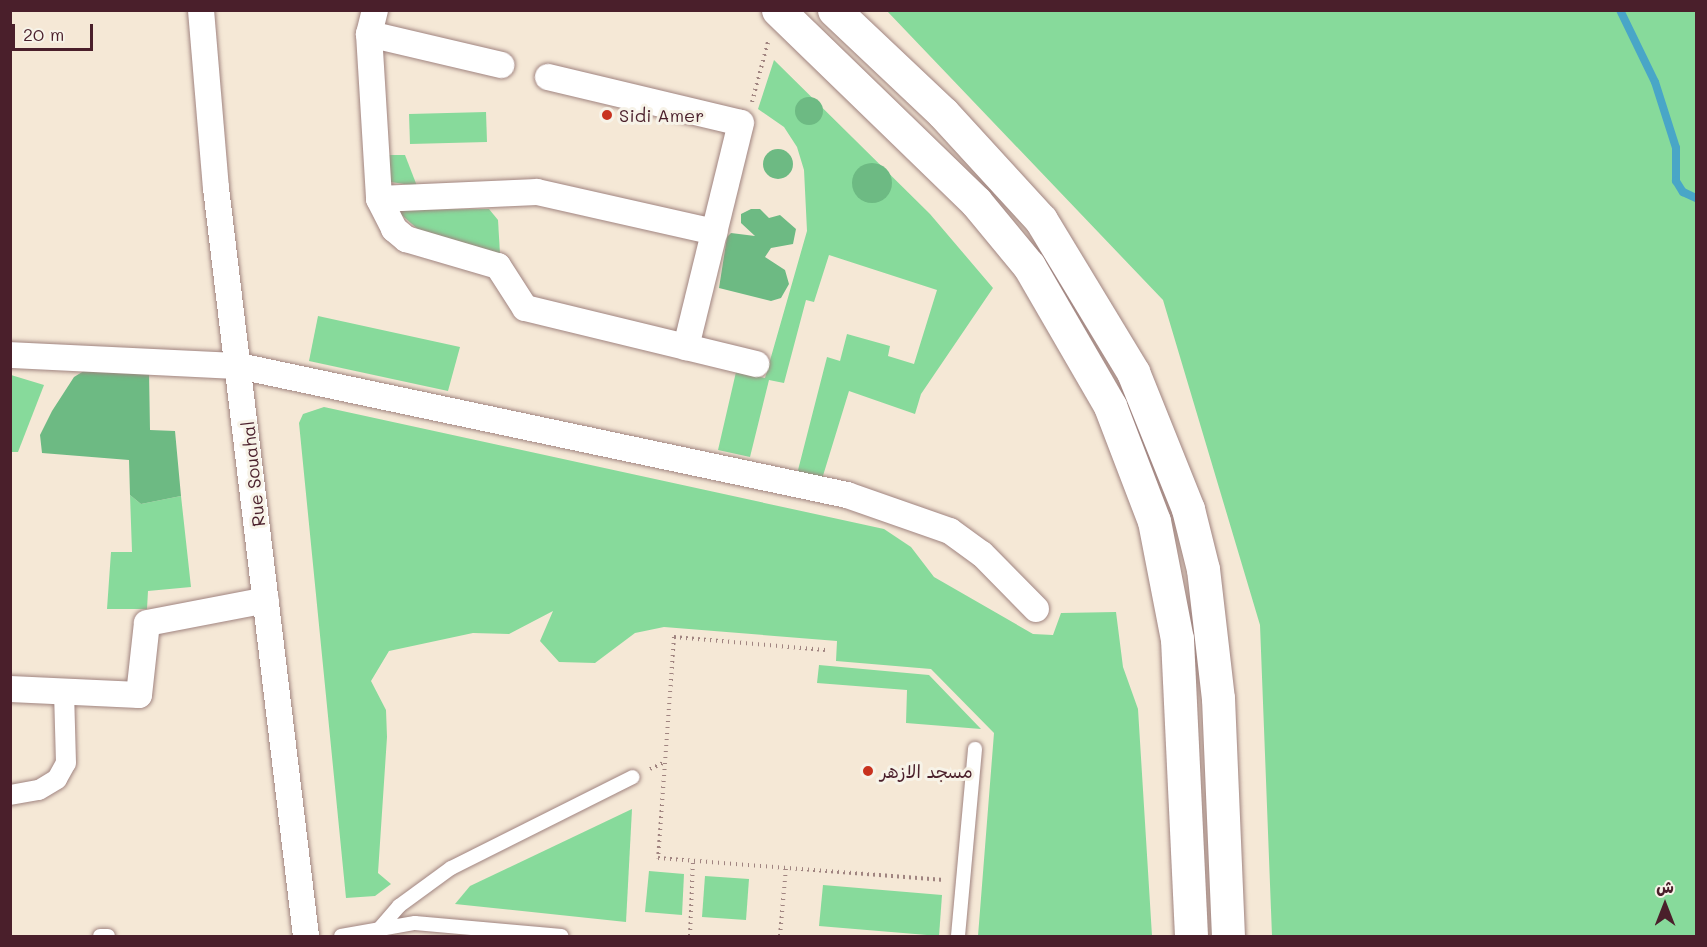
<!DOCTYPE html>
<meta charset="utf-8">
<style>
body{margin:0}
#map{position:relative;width:1707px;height:947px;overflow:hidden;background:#f5e8d6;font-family:Mali,"Playpen Sans Arabic",sans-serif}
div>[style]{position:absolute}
.green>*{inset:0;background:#87da9b}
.forest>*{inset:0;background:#6dba83}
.round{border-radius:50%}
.stream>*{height:8px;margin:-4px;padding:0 4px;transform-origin:4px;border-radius:4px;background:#49a6c7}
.path>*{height:4px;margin-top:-2px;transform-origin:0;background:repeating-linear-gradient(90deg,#a08480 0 1.5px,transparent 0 6px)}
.roads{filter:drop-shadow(0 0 2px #a08480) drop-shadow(0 0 2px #a08480)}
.service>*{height:14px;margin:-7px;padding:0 7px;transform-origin:7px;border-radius:7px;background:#fff}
.pedestrian>*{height:20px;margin:-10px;padding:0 10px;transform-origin:10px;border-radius:10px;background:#fff}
.minor>*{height:26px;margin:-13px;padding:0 13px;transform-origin:13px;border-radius:13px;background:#fff}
.secondary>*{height:33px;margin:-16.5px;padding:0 16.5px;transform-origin:16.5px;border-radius:16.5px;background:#fff}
.dots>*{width:16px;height:16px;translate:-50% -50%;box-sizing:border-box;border:3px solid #f7f3e8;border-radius:50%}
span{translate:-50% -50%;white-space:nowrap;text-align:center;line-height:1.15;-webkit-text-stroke:6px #f7f3e8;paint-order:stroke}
.poi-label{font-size:18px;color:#4a1f2b}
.left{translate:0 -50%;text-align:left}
.street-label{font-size:18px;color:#4a1f2b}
.frame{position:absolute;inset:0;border:12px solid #4a1f2b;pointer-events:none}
.north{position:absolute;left:1635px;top:875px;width:60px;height:60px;-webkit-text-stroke:4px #f7f3e8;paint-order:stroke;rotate:0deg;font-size:16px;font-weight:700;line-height:24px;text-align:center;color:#4a1f2b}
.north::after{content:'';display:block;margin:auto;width:21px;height:27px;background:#4a1f2b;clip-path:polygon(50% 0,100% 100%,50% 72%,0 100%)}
.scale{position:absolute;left:12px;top:24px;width:81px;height:27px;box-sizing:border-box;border:3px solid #4a1f2b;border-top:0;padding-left:8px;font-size:18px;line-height:21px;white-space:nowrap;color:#4a1f2b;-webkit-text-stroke:4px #f7f3e8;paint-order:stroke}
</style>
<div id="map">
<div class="green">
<div style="clip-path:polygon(887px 11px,1696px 11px,1696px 936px,1272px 936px,1260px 625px,1163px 300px)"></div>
<div style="clip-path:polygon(774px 60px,930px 214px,993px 288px,921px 394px,915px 414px,849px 391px,822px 479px,797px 474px,827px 357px,840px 361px,847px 334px,890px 346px,888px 356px,914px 364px,937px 290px,829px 255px,814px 302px,806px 300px,784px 383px,769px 380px,750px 457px,718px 450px,736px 372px,765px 378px,807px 231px,804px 170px,797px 147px,784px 127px,758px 109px)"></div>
<div style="clip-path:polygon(486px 112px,487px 142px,410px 144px,409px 114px)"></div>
<div style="clip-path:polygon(388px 155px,405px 155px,417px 186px,391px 182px)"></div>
<div style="clip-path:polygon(489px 209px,498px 220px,500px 254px,421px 232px,396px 210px)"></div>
<div style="clip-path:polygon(318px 316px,460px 347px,448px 391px,309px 361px)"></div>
<div style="clip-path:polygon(11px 375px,44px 385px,18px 452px,11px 452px)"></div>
<div style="clip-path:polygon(324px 407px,884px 529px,911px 547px,934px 577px,1033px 634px,1053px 635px,1061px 613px,1116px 612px,1123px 667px,1138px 709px,1152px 936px,978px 936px,994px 733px,931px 669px,836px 661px,837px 641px,664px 627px,635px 633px,595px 663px,559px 662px,540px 641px,553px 611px,509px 634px,473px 633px,389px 651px,371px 681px,386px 710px,387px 737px,378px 873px,391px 884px,375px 896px,346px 898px,299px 423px,303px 414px)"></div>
<div style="clip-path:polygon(130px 495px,141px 504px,181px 496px,191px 587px,148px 591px,147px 609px,107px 609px,111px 552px,132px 552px)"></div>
<div style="clip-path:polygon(819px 665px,929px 675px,981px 729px,906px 723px,907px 690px,817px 683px)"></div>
<div style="clip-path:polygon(632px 809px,626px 922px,455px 904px,470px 886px)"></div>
<div style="clip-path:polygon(649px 871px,684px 874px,682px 915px,645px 912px)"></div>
<div style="clip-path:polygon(705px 876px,749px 879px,746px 920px,702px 917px)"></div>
<div style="clip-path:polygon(823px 885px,942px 895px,939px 936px,819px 926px)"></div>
</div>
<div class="forest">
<div class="round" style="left:795px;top:97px;width:28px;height:28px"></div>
<div class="round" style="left:763px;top:149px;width:30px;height:30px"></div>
<div class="round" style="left:852px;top:163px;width:40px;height:40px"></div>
<div style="clip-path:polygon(751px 209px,760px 209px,769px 218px,780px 215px,796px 229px,793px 244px,771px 248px,765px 257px,785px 270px,789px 284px,781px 298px,771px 301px,719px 288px,727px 237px,731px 233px,755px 236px,741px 223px,741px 214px)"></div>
<div style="clip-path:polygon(87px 369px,149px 371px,150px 430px,175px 431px,181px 496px,141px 504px,130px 495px,129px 460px,42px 453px,40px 435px,52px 411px,74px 377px)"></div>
</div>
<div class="stream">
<div style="left:1620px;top:10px;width:80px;rotate:64.1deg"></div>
<div style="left:1655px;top:82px;width:69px;rotate:72.3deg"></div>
<div style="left:1676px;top:148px;width:33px;rotate:90deg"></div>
<div style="left:1676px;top:181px;width:13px;rotate:58deg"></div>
<div style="left:1683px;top:192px;width:14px;rotate:25deg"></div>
</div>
<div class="path">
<div style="left:752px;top:102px;width:62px;rotate:-75.1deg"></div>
<div style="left:825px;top:650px;width:152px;rotate:-175.1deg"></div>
<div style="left:674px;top:637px;width:222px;rotate:94.1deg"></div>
<div style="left:658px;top:858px;width:287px;rotate:4.4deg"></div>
<div style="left:650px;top:769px;width:17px;rotate:-25deg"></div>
<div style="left:690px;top:936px;width:76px;rotate:-87.7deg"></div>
<div style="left:780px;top:936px;width:68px;rotate:-85deg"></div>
</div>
<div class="roads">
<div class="service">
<div style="left:100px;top:936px;width:8px"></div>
<div style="left:341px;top:936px;width:75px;rotate:-10deg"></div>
<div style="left:415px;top:923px;width:147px;rotate:5.1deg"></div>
<div style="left:373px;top:936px;width:40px;rotate:-49deg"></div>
<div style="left:399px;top:906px;width:64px;rotate:-36.2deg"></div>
<div style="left:451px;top:868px;width:203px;rotate:-26.6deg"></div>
<div style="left:958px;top:936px;width:188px;rotate:-84.8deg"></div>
</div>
<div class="pedestrian">
<div style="left:10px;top:795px;width:29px;rotate:-10deg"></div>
<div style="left:39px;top:790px;width:21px;rotate:-31deg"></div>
<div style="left:57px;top:779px;width:18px;rotate:-61deg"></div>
<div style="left:66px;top:763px;width:71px;rotate:-91.6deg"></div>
</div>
<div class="minor">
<div style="left:201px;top:10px;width:179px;rotate:85.2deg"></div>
<div style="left:216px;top:188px;width:753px;rotate:83.14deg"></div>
<div style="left:375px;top:10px;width:25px;rotate:104deg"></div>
<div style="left:369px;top:34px;width:165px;rotate:86.5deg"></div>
<div style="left:379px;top:199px;width:34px;rotate:63deg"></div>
<div style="left:394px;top:229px;width:16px;rotate:40deg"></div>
<div style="left:406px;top:239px;width:96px;rotate:16.4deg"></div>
<div style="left:498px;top:266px;width:50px;rotate:57.3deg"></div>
<div style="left:525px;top:308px;width:238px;rotate:13.6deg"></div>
<div style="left:369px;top:34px;width:136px;rotate:13.2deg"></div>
<div style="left:548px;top:77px;width:198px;rotate:13.4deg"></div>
<div style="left:741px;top:123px;width:231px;rotate:103.8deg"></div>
<div style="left:379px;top:199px;width:158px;rotate:-2.5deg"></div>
<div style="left:537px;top:192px;width:182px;rotate:12.7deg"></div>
<div style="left:10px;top:355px;width:229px;rotate:2.8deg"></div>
<div style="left:239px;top:366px;width:622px;rotate:11.98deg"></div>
<div style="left:847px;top:495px;width:109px;rotate:19.3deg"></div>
<div style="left:950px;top:531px;width:39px;rotate:36deg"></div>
<div style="left:982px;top:554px;width:77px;rotate:45.5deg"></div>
<div style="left:10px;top:689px;width:129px;rotate:2.7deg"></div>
<div style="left:139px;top:695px;width:72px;rotate:-83.7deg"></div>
<div style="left:147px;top:623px;width:121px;rotate:-10.9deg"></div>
</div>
<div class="secondary">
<div style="left:778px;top:10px;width:276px;rotate:44.1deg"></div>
<div style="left:976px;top:202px;width:83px;rotate:50.4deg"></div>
<div style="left:1029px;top:266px;width:162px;rotate:59.9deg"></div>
<div style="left:1110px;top:406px;width:123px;rotate:69.1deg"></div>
<div style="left:1154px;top:521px;width:120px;rotate:79deg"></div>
<div style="left:1177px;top:639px;width:297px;rotate:87.3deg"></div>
<div style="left:834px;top:10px;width:150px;rotate:43.4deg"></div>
<div style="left:943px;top:113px;width:145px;rotate:47.5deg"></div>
<div style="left:1041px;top:220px;width:178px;rotate:58.8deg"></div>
<div style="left:1133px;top:372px;width:148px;rotate:68.1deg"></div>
<div style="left:1188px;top:509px;width:62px;rotate:76deg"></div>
<div style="left:1203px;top:569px;width:130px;rotate:83.4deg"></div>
<div style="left:1218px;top:698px;width:238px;rotate:87.6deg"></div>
</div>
</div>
<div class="dots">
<div style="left:607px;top:115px;background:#c8321e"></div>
<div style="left:868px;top:771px;background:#c8321e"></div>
</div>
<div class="poi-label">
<span class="left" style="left:619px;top:115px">Sidi Amer</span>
<span class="left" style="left:880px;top:771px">مسجد الازهر</span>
</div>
<div class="street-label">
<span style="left:253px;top:474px;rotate:-96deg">Rue Souahal</span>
</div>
<div class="frame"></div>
<div class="north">ش</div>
<div class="scale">20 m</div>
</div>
